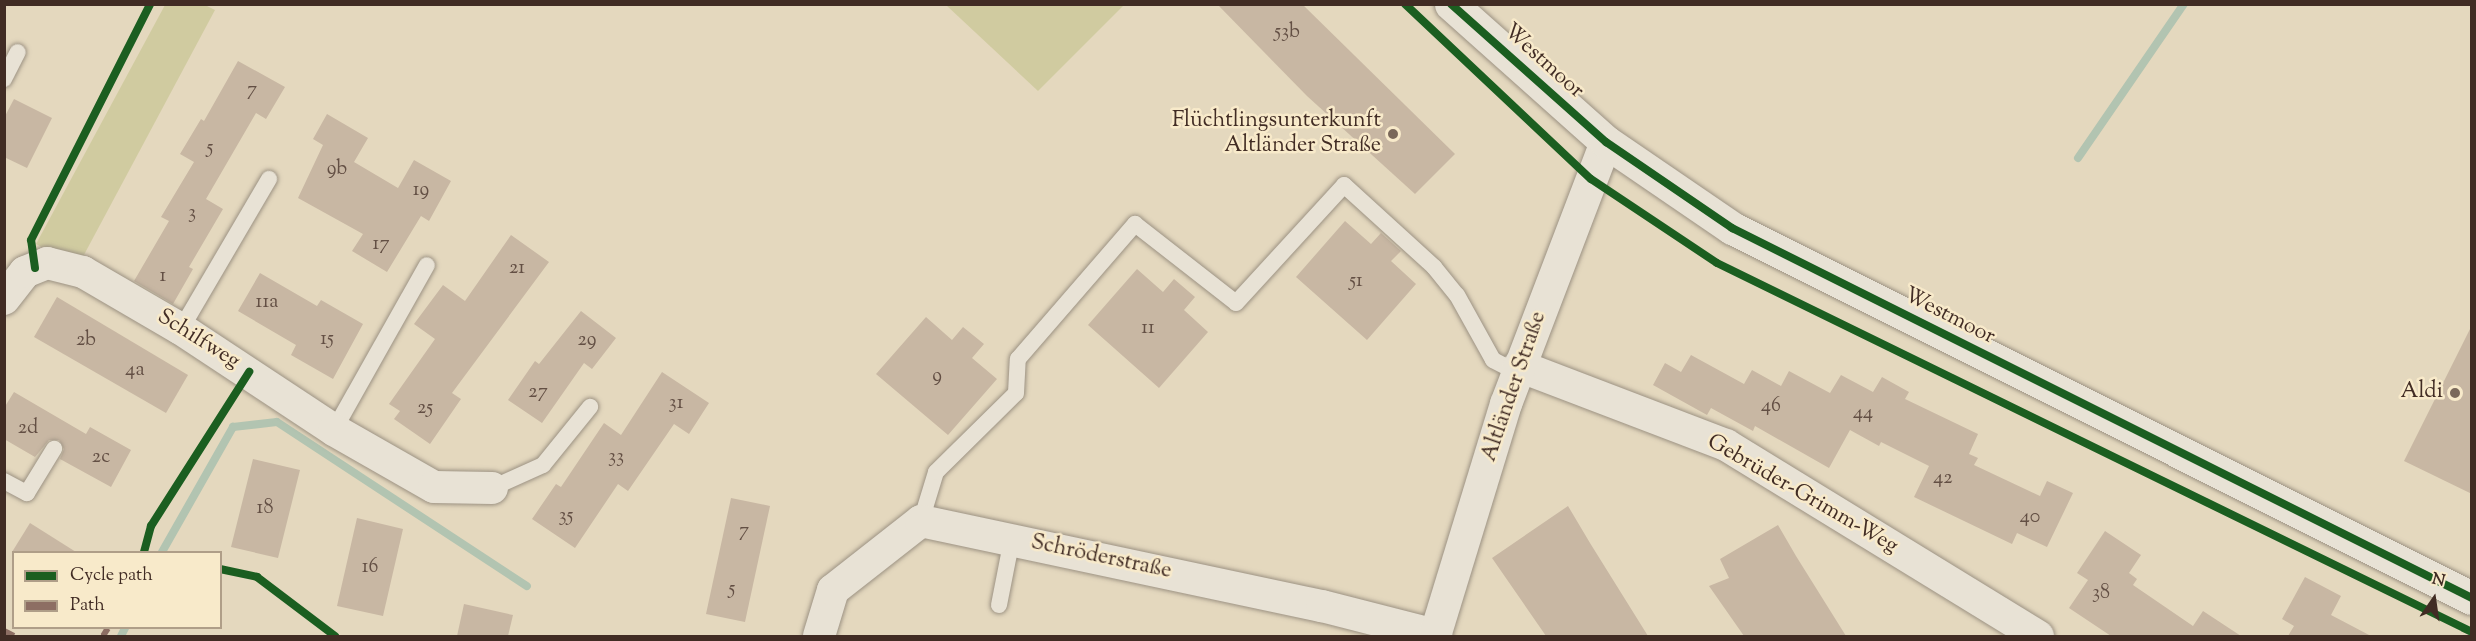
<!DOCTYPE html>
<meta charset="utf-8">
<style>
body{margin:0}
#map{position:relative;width:2476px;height:641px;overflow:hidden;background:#e4d8be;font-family:"Sorts Mill Goudy",serif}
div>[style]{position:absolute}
.green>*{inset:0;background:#d0cba0}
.stream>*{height:8px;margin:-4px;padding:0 4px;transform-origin:4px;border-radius:4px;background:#b2c4b1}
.building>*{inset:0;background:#c8b7a3}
.roads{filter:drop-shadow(0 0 2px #9c9283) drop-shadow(0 0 2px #9c9283)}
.service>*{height:16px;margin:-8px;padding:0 8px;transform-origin:8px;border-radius:8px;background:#e8e2d5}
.minor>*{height:32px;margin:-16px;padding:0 16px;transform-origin:16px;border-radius:16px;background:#e8e2d5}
.tertiary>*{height:33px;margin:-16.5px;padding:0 16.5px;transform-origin:16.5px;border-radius:16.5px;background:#e8e2d5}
.quiet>*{height:6px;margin-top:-3px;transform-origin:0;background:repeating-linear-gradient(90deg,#8d6e63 0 12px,transparent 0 18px)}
.cycleway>*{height:8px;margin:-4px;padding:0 4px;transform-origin:4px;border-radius:4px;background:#1b5e20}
.dots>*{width:16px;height:16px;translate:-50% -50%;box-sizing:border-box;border:3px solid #f8eaca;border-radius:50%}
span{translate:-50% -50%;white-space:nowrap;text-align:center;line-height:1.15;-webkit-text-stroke:5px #f8eaca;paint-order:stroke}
.number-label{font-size:20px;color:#634f44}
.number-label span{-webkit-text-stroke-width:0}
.street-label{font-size:22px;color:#412c24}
.poi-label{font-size:22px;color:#412c24}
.right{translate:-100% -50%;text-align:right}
.frame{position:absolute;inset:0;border:6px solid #412c24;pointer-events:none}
.legend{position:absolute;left:12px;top:551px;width:210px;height:78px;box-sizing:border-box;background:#f8eaca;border:2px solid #af9e88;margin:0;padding:8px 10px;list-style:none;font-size:18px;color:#412c24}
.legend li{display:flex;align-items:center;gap:12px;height:30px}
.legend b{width:30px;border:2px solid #af9e88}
.north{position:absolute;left:2404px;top:569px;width:60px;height:60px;-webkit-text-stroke:4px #f8eaca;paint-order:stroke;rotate:13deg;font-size:16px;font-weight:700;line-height:24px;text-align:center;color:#412c24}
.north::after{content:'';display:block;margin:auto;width:21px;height:27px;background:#412c24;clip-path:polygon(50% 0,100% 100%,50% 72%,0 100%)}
</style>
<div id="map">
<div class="green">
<div style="clip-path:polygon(165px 5px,205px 5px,215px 10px,78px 266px,36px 244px)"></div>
<div style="clip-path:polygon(946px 5px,1124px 5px,1038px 91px)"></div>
</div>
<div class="stream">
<div style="left:2078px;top:158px;width:187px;rotate:-55.5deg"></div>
<div style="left:162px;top:552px;width:144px;rotate:-60.4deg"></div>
<div style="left:233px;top:427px;width:44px;rotate:-6.5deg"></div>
<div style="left:277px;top:422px;width:299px;rotate:33.3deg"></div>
<div style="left:121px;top:636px;width:9px;rotate:-63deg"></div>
</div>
<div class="building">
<div style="clip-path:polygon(1217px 4px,1302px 4px,1455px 154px,1415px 194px,1307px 96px)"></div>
<div style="clip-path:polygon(238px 61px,285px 87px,266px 119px,256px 113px,206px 199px,223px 209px,189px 267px,193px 269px,173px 304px,134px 281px,169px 221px,161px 217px,194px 162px,180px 154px,201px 119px,204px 121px)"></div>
<div style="clip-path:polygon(14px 99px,52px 118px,27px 168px,4px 157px,4px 118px)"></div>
<div style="clip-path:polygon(327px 114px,368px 138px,354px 162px,398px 188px,414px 160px,451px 181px,429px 221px,421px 216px,387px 272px,352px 251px,363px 234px,298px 198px,323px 145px,313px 139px)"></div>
<div style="clip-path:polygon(1345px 221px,1371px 244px,1381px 233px,1401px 251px,1391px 261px,1416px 284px,1367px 340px,1296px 277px)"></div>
<div style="clip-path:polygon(511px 235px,549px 262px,452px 393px,461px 399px,430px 444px,394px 419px,400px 411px,389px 404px,435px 339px,414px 324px,443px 285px,465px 301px)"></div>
<div style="clip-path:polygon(1137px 269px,1163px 292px,1174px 279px,1195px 297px,1184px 310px,1208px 332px,1159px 388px,1088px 325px)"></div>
<div style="clip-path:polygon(260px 273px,317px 306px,321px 300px,363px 324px,333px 379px,291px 355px,296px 345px,238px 311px)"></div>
<div style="clip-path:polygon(57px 297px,188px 375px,166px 413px,34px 337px)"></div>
<div style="clip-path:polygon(581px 311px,616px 338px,592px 369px,584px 363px,542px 423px,508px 400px,535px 361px,539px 364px)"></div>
<div style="clip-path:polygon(926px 317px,952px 340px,963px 327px,984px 344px,972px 358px,997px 379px,948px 435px,876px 374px)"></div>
<div style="clip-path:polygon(2472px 325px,2472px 494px,2404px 461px)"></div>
<div style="clip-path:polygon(1691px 355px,1744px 384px,1752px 370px,1781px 386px,1789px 371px,1830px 393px,1841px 375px,1873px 392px,1882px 377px,1909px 392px,1905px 399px,1978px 434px,1969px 454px,1978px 458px,1974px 465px,2040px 496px,2047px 481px,2073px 493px,2047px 547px,2017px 533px,2012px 544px,1914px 497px,1929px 466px,1881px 442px,1879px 446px,1850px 430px,1829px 468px,1755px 426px,1753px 431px,1711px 408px,1707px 415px,1653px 385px,1665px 363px,1681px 372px)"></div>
<div style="clip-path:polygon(662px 372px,709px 403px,689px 434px,674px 424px,628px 491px,618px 484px,575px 548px,532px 519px,556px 484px,561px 487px,604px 423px,621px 435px)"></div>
<div style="clip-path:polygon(14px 392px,86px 434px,90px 427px,131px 450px,111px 487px,60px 459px,64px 449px,59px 440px,49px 440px,35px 457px,4px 439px,4px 408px)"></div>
<div style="clip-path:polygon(253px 459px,300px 470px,278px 558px,231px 547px)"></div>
<div style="clip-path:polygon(731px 498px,770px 506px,745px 622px,706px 614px)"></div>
<div style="clip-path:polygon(1568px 506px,1590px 543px,1648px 636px,1546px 636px,1492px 558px)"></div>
<div style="clip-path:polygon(357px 518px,403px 529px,383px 616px,337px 606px)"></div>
<div style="clip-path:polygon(30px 523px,76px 552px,12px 552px)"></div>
<div style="clip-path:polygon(1778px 525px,1796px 556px,1846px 636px,1744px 636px,1709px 586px,1729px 578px,1720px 559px)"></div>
<div style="clip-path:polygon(2105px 531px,2141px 555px,2129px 573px,2137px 579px,2133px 585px,2193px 626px,2203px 611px,2241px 636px,2111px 636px,2069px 608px,2088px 580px,2077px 573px)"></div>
<div style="clip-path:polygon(2305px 577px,2341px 596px,2331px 615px,2371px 636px,2288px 636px,2294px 626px,2282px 619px)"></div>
<div style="clip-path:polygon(464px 604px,513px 615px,508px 636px,457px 636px)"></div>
</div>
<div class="roads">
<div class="service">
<div style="left:4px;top:79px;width:30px;rotate:-63deg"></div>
<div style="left:181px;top:329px;width:174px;rotate:-59.6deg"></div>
<div style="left:334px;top:430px;width:189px;rotate:-60.6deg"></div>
<div style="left:4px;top:481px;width:26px;rotate:28deg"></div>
<div style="left:27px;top:493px;width:52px;rotate:-58.5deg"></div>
<div style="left:492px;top:488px;width:56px;rotate:-24.3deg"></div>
<div style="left:543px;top:465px;width:75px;rotate:-51deg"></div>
<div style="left:921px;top:521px;width:51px;rotate:-73deg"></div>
<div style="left:936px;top:472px;width:112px;rotate:-44.6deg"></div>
<div style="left:1016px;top:393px;width:34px;rotate:-87deg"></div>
<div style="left:1018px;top:359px;width:179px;rotate:-49.1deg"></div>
<div style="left:1135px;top:224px;width:128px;rotate:38deg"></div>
<div style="left:1236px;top:303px;width:160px;rotate:-47.5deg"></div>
<div style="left:1344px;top:185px;width:122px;rotate:42.3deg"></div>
<div style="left:1434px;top:267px;width:36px;rotate:51deg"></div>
<div style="left:1457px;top:295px;width:74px;rotate:61deg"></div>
<div style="left:1493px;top:360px;width:27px;rotate:27deg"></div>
<div style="left:999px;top:605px;width:67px;rotate:-78.9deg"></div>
</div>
<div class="minor">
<div style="left:4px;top:299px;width:34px;rotate:-52deg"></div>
<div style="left:25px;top:272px;width:24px;rotate:-22deg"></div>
<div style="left:47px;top:263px;width:37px;rotate:14deg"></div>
<div style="left:83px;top:272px;width:113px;rotate:30.2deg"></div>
<div style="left:181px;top:329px;width:183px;rotate:33.4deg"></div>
<div style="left:334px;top:430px;width:115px;rotate:29.7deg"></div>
<div style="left:434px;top:487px;width:58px;rotate:1deg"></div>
<div style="left:1519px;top:366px;width:222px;rotate:20.9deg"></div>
<div style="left:1726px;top:445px;width:366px;rotate:31.5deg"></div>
<div style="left:819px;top:636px;width:48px;rotate:-73.1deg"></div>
<div style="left:833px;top:590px;width:112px;rotate:-38.1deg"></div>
<div style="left:921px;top:521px;width:410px;rotate:12deg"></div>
<div style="left:1322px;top:606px;width:118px;rotate:14.3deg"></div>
<div style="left:1435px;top:636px;width:243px;rotate:-73deg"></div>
<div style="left:1506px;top:404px;width:280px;rotate:-69.1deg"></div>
</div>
<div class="tertiary">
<div style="left:1451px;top:4px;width:208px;rotate:41.7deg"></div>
<div style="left:1606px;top:142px;width:153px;rotate:34.3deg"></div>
<div style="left:1732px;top:228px;width:827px;rotate:26.57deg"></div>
</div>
</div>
<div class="quiet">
<div style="left:4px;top:631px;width:11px;rotate:27deg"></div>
<div style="left:103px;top:636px;width:9px;rotate:-58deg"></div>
</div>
<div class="cycleway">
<div style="left:1405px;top:4px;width:255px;rotate:43.3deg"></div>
<div style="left:1591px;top:179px;width:151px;rotate:33.7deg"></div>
<div style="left:1717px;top:263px;width:840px;rotate:26.05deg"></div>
<div style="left:1451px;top:4px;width:208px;rotate:41.7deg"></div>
<div style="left:1606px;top:142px;width:153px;rotate:34.3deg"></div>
<div style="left:1732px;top:228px;width:827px;rotate:26.57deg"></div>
<div style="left:35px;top:268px;width:28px;rotate:-98deg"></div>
<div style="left:31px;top:240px;width:264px;rotate:-63.2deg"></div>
<div style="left:144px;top:552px;width:27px;rotate:-75deg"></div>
<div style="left:151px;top:526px;width:183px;rotate:-57.5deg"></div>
<div style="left:220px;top:569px;width:38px;rotate:12deg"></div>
<div style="left:257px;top:577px;width:98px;rotate:37.1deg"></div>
</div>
<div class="dots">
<div style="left:1393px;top:134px;background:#7a685a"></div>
<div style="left:2455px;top:393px;background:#7a685a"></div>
</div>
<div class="number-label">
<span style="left:1287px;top:32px">53b</span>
<span style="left:252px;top:90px">7</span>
<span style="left:210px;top:148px">5</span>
<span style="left:337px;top:169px">9b</span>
<span style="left:421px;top:190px">19</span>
<span style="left:192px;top:213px">3</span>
<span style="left:381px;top:244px">17</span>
<span style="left:517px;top:268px">21</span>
<span style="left:163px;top:276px">1</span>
<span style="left:1356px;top:281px">51</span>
<span style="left:267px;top:302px">11a</span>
<span style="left:1148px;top:328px">11</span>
<span style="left:327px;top:339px">15</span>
<span style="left:86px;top:340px">2b</span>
<span style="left:587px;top:340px">29</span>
<span style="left:135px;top:370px">4a</span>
<span style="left:937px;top:376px">9</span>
<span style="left:538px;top:392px">27</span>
<span style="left:676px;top:403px">31</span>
<span style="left:1771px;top:406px">46</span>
<span style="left:425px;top:408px">25</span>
<span style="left:1863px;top:413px">44</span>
<span style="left:28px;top:428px">2d</span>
<span style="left:101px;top:457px">2c</span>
<span style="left:616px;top:457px">33</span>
<span style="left:1943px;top:478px">42</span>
<span style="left:265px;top:508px">18</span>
<span style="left:566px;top:516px">35</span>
<span style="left:2030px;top:517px">40</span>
<span style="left:744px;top:531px">7</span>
<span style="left:370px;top:567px">16</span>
<span style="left:732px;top:589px">5</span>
<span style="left:2101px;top:593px">38</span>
</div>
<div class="street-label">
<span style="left:1543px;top:62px;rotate:42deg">Westmoor</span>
<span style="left:1949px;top:317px;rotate:27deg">Westmoor</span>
<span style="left:198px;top:340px;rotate:32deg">Schilfweg</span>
<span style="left:1515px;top:387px;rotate:-71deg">Altländer Straße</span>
<span style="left:1802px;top:495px;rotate:30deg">Gebrüder-Grimm-Weg</span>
<span style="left:1101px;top:558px;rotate:12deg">Schröderstraße</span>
</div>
<div class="poi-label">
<span class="right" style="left:1381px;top:134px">Flüchtlingsunterkunft<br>Altländer Straße</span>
<span class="right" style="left:2443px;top:393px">Aldi</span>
</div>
<div class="frame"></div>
<ul class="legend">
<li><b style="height:8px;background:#1b5e20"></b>Cycle path</li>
<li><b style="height:8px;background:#8d6e63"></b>Path</li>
</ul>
<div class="north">N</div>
</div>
